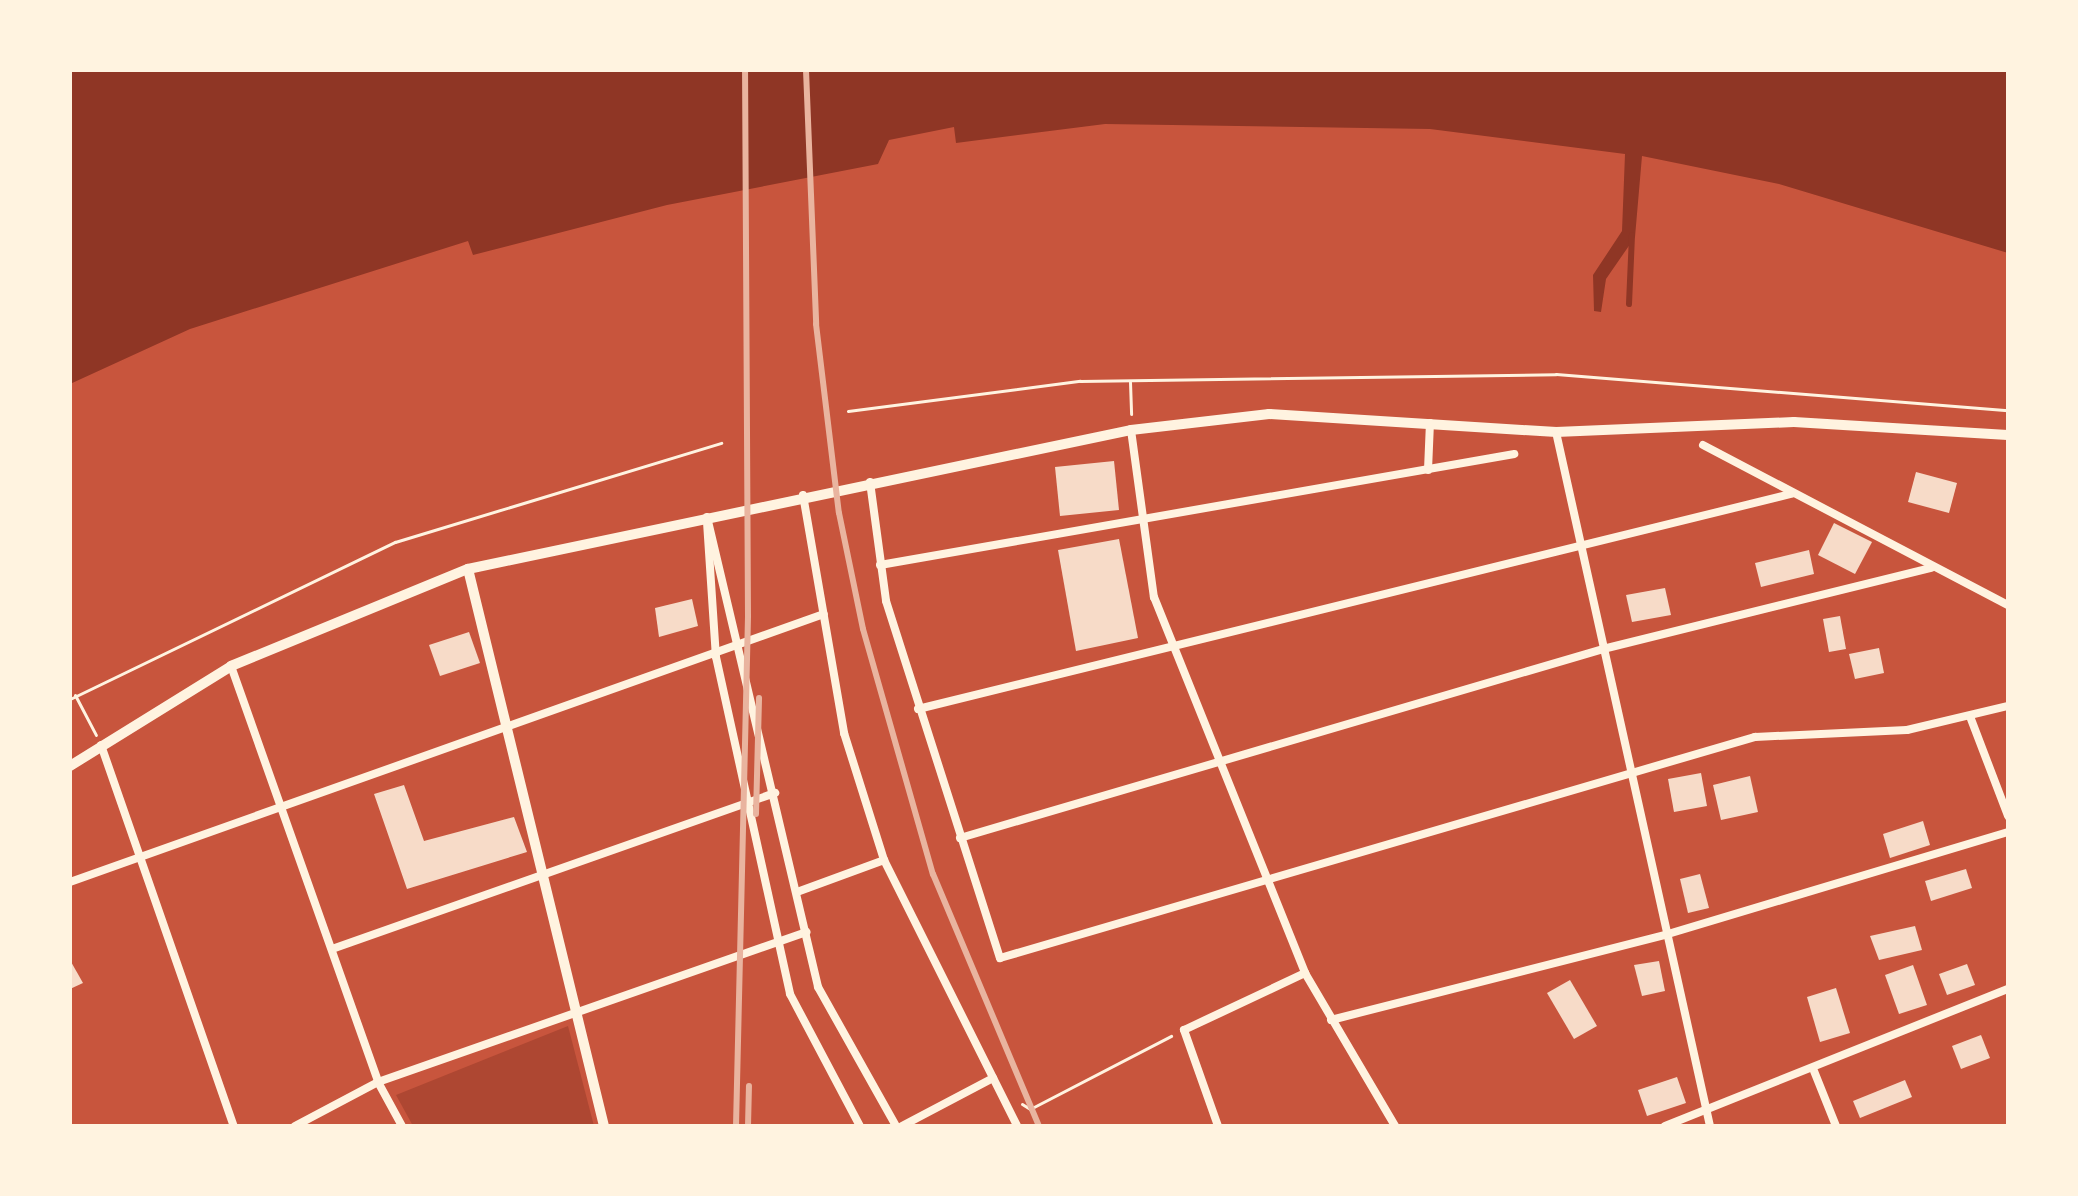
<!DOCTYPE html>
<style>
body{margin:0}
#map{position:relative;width:2078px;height:1196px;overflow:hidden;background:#c8553d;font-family:"Asap Condensed",sans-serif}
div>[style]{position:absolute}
.green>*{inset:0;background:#ae4732}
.water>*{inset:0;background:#8f3625}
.stream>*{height:6px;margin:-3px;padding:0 3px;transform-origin:3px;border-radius:3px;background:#8f3625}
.building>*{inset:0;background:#f7dbc8}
.path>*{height:3px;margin:-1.5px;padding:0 1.5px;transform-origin:1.5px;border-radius:1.5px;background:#fff3e0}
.minor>*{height:8px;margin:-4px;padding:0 4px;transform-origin:4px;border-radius:4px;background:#fff3e0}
.tertiary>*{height:10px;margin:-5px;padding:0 5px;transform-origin:5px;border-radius:5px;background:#fff3e0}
.rail>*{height:6px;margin:-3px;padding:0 3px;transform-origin:3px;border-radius:3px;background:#e9b49f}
span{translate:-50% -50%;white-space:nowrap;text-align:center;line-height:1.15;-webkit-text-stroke:6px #fff3e0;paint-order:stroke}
.frame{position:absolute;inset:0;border:72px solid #fff3e0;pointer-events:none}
</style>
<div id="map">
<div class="green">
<div style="clip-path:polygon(568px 1026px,594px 1126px,413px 1126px,396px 1095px)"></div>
</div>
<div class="water">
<div style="clip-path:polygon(70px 70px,2008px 70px,2008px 253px,1779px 184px,1642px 156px,1635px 237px,1606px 279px,1601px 312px,1594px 311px,1593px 275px,1622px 231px,1625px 154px,1430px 129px,1105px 124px,956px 143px,954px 127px,889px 140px,878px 164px,667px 205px,473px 255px,468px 241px,190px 329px,70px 384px)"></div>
</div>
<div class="stream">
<div style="left:1629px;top:304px;width:69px;rotate:-87.5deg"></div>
</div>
<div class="building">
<div style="clip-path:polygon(1114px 461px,1119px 510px,1060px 516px,1055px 467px)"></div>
<div style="clip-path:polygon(1916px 472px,1957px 483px,1949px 513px,1908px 502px)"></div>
<div style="clip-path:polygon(1834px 523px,1872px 542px,1855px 574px,1818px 555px)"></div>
<div style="clip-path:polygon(1119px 539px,1138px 638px,1076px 651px,1058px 550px)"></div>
<div style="clip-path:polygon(1809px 550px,1814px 574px,1761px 587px,1755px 563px)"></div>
<div style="clip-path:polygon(1665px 588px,1671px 615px,1632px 622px,1626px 595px)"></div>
<div style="clip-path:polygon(692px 599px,698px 626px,659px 637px,655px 608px)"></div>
<div style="clip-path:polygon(1840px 616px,1846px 649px,1829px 652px,1823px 619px)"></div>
<div style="clip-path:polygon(469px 632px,480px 663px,440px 676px,429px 645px)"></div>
<div style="clip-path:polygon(1879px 648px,1884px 673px,1855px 679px,1849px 654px)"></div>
<div style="clip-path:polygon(1701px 773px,1707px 806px,1674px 812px,1668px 779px)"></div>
<div style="clip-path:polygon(1750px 776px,1758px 812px,1721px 820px,1713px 785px)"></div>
<div style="clip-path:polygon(404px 785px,424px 841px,514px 817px,527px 852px,407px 889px,374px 794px)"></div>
<div style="clip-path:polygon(1923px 821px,1930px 845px,1890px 858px,1883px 834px)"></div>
<div style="clip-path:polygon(1966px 869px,1972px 888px,1931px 901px,1925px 881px)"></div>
<div style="clip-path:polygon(1700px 874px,1709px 908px,1688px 913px,1680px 879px)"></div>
<div style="clip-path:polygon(1915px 926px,1922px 950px,1879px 960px,1870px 936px)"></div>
<div style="clip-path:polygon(70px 960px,83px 983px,70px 989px)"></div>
<div style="clip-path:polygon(1659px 961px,1665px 991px,1642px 996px,1634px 965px)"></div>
<div style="clip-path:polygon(1967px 964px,1975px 985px,1947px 995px,1939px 974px)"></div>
<div style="clip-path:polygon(1913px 965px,1927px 1005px,1899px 1014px,1885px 975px)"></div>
<div style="clip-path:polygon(1570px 980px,1597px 1026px,1574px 1039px,1547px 993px)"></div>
<div style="clip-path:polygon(1836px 988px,1850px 1033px,1820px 1042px,1807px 997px)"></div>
<div style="clip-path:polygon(1981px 1035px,1990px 1058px,1961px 1069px,1952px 1046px)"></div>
<div style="clip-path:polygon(1677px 1077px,1686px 1103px,1647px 1116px,1638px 1090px)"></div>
<div style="clip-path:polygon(1905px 1080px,1912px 1097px,1860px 1118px,1853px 1101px)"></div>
</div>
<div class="path">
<div style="left:1130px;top:382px;width:32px;rotate:88deg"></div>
<div style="left:848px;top:411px;width:234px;rotate:-7.4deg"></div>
<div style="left:1080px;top:381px;width:476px;rotate:-0.8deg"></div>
<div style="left:1556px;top:374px;width:453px;rotate:4.6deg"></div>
<div style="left:75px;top:695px;width:45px;rotate:62.3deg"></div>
<div style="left:70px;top:699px;width:361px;rotate:-25.8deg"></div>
<div style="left:395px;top:542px;width:341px;rotate:-16.9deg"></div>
<div style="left:1022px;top:1104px;width:9px;rotate:32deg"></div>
<div style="left:1030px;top:1109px;width:159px;rotate:-27.4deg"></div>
</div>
<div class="minor">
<div style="left:1131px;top:430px;width:169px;rotate:82.2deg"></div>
<div style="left:1154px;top:597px;width:405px;rotate:68.1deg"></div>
<div style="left:1305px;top:973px;width:178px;rotate:59.5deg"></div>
<div style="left:1556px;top:432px;width:711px;rotate:77.49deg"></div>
<div style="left:1703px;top:445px;width:344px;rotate:27.7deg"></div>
<div style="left:1428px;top:470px;width:47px;rotate:-87.6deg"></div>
<div style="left:870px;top:482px;width:120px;rotate:82.3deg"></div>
<div style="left:886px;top:601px;width:375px;rotate:72.3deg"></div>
<div style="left:1000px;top:958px;width:787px;rotate:-16.32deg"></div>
<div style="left:1755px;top:737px;width:152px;rotate:-2.6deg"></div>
<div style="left:1907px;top:730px;width:104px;rotate:-13.4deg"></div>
<div style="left:803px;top:495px;width:242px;rotate:80.2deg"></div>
<div style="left:844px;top:733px;width:133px;rotate:72.5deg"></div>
<div style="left:884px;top:860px;width:297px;rotate:63.4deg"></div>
<div style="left:707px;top:517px;width:483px;rotate:76.7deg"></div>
<div style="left:818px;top:987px;width:159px;rotate:60.7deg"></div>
<div style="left:707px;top:522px;width:135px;rotate:86.2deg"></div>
<div style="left:716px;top:657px;width:345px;rotate:77.6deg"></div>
<div style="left:790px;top:994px;width:149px;rotate:62.1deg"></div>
<div style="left:880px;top:565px;width:644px;rotate:-9.93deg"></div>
<div style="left:231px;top:666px;width:441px;rotate:70.5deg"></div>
<div style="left:378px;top:1082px;width:50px;rotate:61.4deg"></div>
<div style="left:918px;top:709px;width:899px;rotate:-13.84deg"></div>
<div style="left:1971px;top:719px;width:104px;rotate:69.1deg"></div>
<div style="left:101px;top:745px;width:404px;rotate:70.8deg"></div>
<div style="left:960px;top:838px;width:670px;rotate:-16.38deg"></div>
<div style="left:1603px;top:649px;width:338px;rotate:-13.9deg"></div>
<div style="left:70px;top:882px;width:800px;rotate:-19.57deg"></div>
<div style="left:797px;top:892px;width:93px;rotate:-20.2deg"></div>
<div style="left:332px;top:949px;width:470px;rotate:-19.4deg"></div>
<div style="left:1331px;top:1020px;width:348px;rotate:-14.3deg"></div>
<div style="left:1668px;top:934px;width:355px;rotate:-16.7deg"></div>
<div style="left:1814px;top:1071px;width:59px;rotate:68.2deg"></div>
<div style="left:295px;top:1126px;width:94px;rotate:-27.9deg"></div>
<div style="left:378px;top:1082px;width:454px;rotate:-19.3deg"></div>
<div style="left:902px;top:1126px;width:103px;rotate:-27.8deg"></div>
<div style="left:1218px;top:1126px;width:102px;rotate:-109.5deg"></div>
<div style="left:1184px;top:1030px;width:134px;rotate:-25.2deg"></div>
<div style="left:1665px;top:1126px;width:369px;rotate:-21.8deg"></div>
</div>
<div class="tertiary">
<div style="left:468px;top:569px;width:573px;rotate:76.28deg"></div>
<div style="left:70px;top:766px;width:190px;rotate:-31.8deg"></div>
<div style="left:231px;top:666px;width:256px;rotate:-22.3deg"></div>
<div style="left:468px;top:569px;width:677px;rotate:-11.84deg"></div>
<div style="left:1131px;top:430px;width:139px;rotate:-6.6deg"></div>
<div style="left:1269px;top:414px;width:288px;rotate:3.6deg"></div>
<div style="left:1556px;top:432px;width:238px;rotate:-2.4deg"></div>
<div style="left:1794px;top:422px;width:214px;rotate:3.5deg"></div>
</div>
<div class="rail">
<div style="left:806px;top:70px;width:254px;rotate:87.7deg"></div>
<div style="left:816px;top:324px;width:190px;rotate:83.1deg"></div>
<div style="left:839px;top:513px;width:118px;rotate:78.3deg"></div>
<div style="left:863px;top:629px;width:255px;rotate:74.1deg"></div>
<div style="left:933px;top:874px;width:273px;rotate:67.2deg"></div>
<div style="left:756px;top:814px;width:116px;rotate:-88.5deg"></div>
<div style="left:736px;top:1126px;width:510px;rotate:-88.65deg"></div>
<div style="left:748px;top:616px;width:546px;rotate:-90.31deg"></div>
<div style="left:748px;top:1126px;width:40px;rotate:-88.6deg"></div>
</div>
<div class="frame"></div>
</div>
